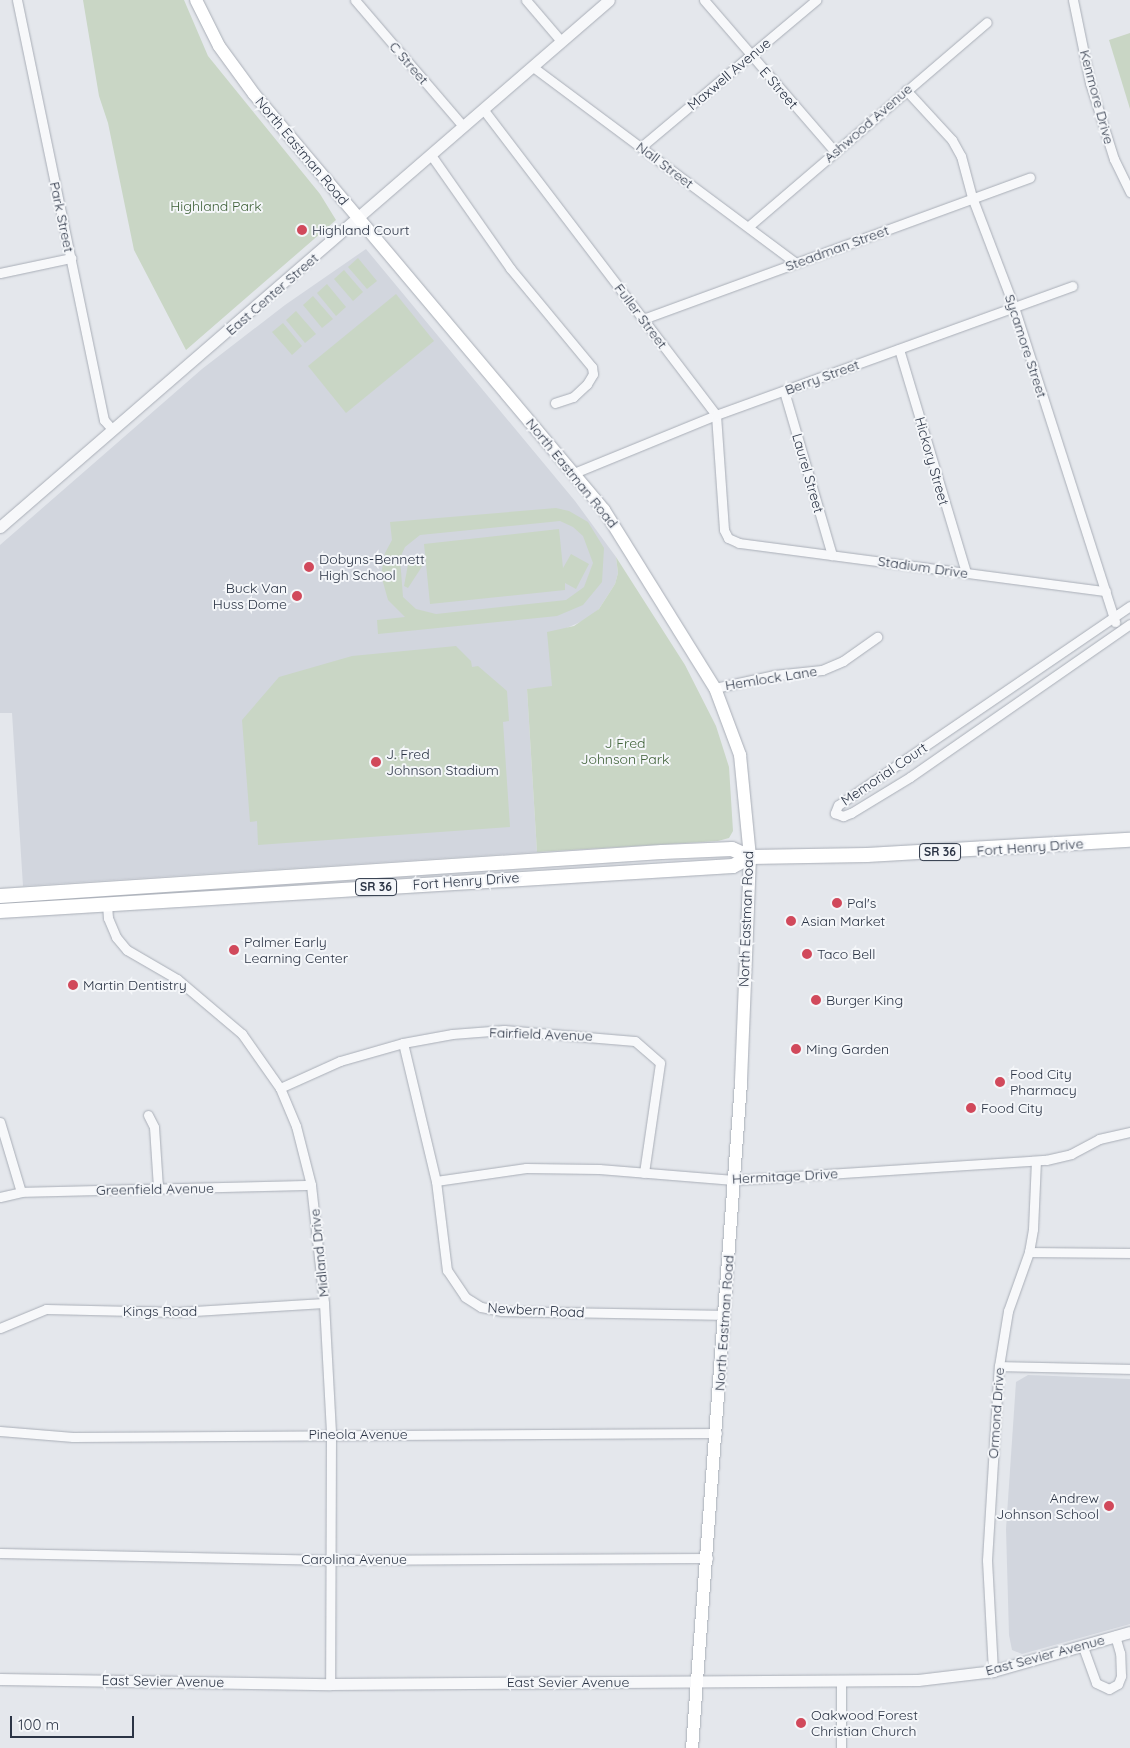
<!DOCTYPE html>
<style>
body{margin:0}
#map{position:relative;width:1130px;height:1748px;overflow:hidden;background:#e4e7ec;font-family:Quicksand,sans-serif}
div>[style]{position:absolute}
.built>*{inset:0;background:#d2d6de}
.green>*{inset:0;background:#c9d6c5}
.roads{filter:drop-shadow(0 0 1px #a9aeb7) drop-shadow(0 0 1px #a9aeb7)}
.minor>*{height:9px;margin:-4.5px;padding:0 4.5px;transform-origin:4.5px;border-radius:4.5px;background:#f7f8fa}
.tertiary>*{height:11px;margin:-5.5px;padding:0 5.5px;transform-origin:5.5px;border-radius:5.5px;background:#f7f8fa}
.secondary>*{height:12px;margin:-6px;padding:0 6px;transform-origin:6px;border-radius:6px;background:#fff}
.primary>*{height:14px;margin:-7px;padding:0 7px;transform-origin:7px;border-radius:7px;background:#fff}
.dots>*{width:14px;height:14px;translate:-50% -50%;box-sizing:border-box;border:2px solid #f4f6f9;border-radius:50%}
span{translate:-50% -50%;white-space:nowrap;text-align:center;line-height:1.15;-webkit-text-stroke:4px #f4f6f9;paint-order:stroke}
.shield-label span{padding:1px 4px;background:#f4f6f9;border:1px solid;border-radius:4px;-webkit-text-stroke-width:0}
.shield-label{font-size:12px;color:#2b3445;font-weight:700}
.street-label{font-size:14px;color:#2b3445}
.park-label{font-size:14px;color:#3f6138}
.poi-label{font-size:14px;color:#2b3445}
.left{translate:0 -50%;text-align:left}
.right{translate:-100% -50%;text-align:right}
.scale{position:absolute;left:10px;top:1716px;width:124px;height:22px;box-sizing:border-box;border:2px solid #2b3445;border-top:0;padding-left:6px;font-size:15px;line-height:18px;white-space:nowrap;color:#2b3445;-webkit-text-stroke:4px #f4f6f9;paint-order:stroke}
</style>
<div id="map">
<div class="built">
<div style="clip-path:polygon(366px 249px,575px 501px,616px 557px,618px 573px,615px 584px,599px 609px,587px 619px,560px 631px,552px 687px,527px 689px,537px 852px,23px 886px,12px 713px,0 713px,0 545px,202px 369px,285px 305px)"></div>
<div style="clip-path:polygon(1028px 1375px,1130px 1379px,1130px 1624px,1022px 1654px,1012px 1650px,1009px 1635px,1006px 1529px,1016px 1382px)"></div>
</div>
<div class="green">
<div style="clip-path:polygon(83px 0,184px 0,208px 56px,320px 194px,336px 220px,186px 350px,134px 250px,108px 123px,99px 96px)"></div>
<div style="clip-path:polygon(1130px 33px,1130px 109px,1109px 40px)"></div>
<div style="clip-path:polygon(358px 258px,377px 281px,367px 289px,348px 267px)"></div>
<div style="clip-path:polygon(344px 270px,363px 292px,353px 301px,334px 279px)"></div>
<div style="clip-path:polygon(327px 284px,346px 307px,336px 316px,317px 293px)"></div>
<div style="clip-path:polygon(396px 294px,434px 341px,346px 413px,308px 366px)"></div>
<div style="clip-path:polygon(313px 296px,333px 319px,322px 328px,303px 305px)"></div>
<div style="clip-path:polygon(296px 311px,316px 334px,305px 343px,286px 320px)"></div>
<div style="clip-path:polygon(283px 323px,302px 346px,292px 355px,272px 332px)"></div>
<div style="clip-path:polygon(evenodd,556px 508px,569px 511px,588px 522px,604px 548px,602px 582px,583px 605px,557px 616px,378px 634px,377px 620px,405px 617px,388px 600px,381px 575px,385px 553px,392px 540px,390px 522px,556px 508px,560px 521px,573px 527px,583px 536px,593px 563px,584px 587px,566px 600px,436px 614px,416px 609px,403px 597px,400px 558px,405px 547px,420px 535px,560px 521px)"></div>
<div style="clip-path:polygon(559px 529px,563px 568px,571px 554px,589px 564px,576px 589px,565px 583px,565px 590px,430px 604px,424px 544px)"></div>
<div style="clip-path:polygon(616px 557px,685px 665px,716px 726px,729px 767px,733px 831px,729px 838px,718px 841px,537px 852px,527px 689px,552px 686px,547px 632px,574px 626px,599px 609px,615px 584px,618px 573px)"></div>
<div style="clip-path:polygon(409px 559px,423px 565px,408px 588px,404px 586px)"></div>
<div style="clip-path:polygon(456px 646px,471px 661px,472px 667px,478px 666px,507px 691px,509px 721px,503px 722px,510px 827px,258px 845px,257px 821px,250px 822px,242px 720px,279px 677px,352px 656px)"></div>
</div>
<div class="roads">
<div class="minor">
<div style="left:17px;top:0;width:429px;rotate:78.3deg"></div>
<div style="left:104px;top:420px;width:13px;rotate:48deg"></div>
<div style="left:355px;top:0;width:166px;rotate:49.4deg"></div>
<div style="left:526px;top:0;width:54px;rotate:49.5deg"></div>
<div style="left:704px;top:0;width:201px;rotate:49.2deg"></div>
<div style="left:1073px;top:0;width:85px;rotate:78.4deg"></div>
<div style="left:1090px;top:83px;width:80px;rotate:72.5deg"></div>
<div style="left:1114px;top:159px;width:37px;rotate:64deg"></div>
<div style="left:533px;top:67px;width:328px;rotate:36.7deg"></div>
<div style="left:906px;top:90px;width:68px;rotate:47.4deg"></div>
<div style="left:952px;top:140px;width:18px;rotate:61deg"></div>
<div style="left:961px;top:156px;width:42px;rotate:75deg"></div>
<div style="left:972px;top:197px;width:118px;rotate:69.1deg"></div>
<div style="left:1014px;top:307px;width:331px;rotate:72.2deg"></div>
<div style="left:483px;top:109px;width:385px;rotate:52.7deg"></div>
<div style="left:716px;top:415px;width:115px;rotate:86deg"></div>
<div style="left:724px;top:530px;width:9px;rotate:63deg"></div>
<div style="left:728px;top:538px;width:12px;rotate:24deg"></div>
<div style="left:739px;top:543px;width:370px;rotate:7.5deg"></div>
<div style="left:641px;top:147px;width:229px;rotate:-40deg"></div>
<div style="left:431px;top:155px;width:138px;rotate:55deg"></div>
<div style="left:510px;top:268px;width:129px;rotate:50.4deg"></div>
<div style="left:592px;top:367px;width:7px;rotate:82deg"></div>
<div style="left:593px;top:374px;width:12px;rotate:121deg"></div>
<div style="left:587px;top:384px;width:19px;rotate:137deg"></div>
<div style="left:573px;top:397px;width:19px;rotate:162deg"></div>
<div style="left:749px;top:226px;width:313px;rotate:-40.6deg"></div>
<div style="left:0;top:273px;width:73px;rotate:-11.9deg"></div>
<div style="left:643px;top:319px;width:412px;rotate:-20.1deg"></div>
<div style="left:899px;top:349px;width:234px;rotate:73.3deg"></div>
<div style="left:784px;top:391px;width:171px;rotate:73.7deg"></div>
<div style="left:574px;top:473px;width:153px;rotate:-22.2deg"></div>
<div style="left:716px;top:415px;width:379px;rotate:-19.9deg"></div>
<div style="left:1130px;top:606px;width:353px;rotate:145.7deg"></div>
<div style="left:838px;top:805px;width:9px;rotate:111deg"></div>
<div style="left:835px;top:813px;width:9px;rotate:21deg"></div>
<div style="left:843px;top:816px;width:9px;rotate:-21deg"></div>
<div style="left:851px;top:813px;width:69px;rotate:-31.4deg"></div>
<div style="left:910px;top:777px;width:268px;rotate:-34.8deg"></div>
<div style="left:715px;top:688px;width:60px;rotate:-12.4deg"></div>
<div style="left:774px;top:675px;width:48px;rotate:-5.9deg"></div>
<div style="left:822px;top:670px;width:23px;rotate:-23deg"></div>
<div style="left:843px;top:661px;width:42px;rotate:-35.2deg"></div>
<div style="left:107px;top:904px;width:14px;rotate:86deg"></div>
<div style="left:108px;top:918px;width:21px;rotate:67deg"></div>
<div style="left:116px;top:937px;width:17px;rotate:50deg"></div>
<div style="left:127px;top:950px;width:58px;rotate:30.1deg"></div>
<div style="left:177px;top:979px;width:85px;rotate:40.2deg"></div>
<div style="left:242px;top:1034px;width:66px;rotate:54.9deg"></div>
<div style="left:280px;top:1088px;width:41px;rotate:67.2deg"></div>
<div style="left:296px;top:1126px;width:61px;rotate:75.7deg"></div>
<div style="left:311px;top:1185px;width:119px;rotate:83.7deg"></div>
<div style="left:324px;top:1303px;width:131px;rotate:86.9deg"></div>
<div style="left:331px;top:1434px;width:250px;rotate:90.2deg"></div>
<div style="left:403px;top:1043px;width:142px;rotate:76.6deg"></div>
<div style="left:436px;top:1181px;width:90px;rotate:83deg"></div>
<div style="left:447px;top:1270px;width:32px;rotate:56deg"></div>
<div style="left:465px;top:1297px;width:19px;rotate:32deg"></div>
<div style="left:481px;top:1307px;width:21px;rotate:11deg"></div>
<div style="left:502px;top:1311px;width:223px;rotate:1deg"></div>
<div style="left:280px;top:1088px;width:66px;rotate:-24.2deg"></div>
<div style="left:340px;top:1061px;width:66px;rotate:-15.9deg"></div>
<div style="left:403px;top:1043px;width:50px;rotate:-10.4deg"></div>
<div style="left:452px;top:1034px;width:52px;rotate:-4.4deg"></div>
<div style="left:504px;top:1030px;width:131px;rotate:4.8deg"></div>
<div style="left:635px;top:1041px;width:33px;rotate:41deg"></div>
<div style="left:660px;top:1063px;width:111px;rotate:98.3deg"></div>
<div style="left:148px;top:1115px;width:13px;rotate:63deg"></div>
<div style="left:154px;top:1127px;width:61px;rotate:86.2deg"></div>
<div style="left:0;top:1122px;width:73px;rotate:73.3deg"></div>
<div style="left:436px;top:1181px;width:91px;rotate:-8.2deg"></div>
<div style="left:526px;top:1168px;width:73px;rotate:0.8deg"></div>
<div style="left:599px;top:1169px;width:135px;rotate:4.7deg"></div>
<div style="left:734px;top:1180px;width:313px;rotate:-3.7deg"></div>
<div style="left:1046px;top:1160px;width:26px;rotate:-13deg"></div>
<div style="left:1071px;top:1154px;width:32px;rotate:-28deg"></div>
<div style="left:1099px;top:1139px;width:32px;rotate:-13deg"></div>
<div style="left:0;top:1197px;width:22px;rotate:-13deg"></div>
<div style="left:21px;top:1192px;width:290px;rotate:-1.4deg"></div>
<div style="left:1029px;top:1252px;width:101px;rotate:0.6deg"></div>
<div style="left:0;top:1328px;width:50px;rotate:-22.4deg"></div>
<div style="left:46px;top:1309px;width:132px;rotate:1.3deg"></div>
<div style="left:178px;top:1312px;width:146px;rotate:-3.5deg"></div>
<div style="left:999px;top:1366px;width:131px;rotate:1.3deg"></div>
<div style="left:0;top:1431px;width:73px;rotate:4.7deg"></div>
<div style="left:73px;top:1437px;width:644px;rotate:-0.36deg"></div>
<div style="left:0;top:1553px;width:330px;rotate:1.2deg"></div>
<div style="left:330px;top:1560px;width:378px;rotate:-0.3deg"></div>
<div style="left:1083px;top:1647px;width:38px;rotate:70deg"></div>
<div style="left:1096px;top:1683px;width:14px;rotate:25deg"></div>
<div style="left:1109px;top:1689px;width:10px;rotate:-29deg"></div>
<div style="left:1118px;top:1684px;width:9px;rotate:-69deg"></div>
<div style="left:1121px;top:1676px;width:23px;rotate:-92deg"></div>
<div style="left:1120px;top:1653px;width:18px;rotate:-106deg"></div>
<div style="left:993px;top:1671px;width:111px;rotate:-93.1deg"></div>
<div style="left:987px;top:1560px;width:194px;rotate:-86.5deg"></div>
<div style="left:999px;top:1366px;width:56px;rotate:-80.7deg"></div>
<div style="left:1008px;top:1311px;width:63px;rotate:-70.4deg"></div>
<div style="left:1029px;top:1252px;width:23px;rotate:-80deg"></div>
<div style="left:1033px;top:1229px;width:68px;rotate:-87.5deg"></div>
<div style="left:841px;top:1748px;width:67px;rotate:-90deg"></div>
</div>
<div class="tertiary">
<div style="left:0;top:527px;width:805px;rotate:-40.87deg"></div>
<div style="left:0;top:1679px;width:330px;rotate:0.9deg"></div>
<div style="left:330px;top:1684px;width:588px;rotate:-0.39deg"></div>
<div style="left:918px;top:1680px;width:76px;rotate:-6.8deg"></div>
<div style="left:993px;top:1671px;width:142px;rotate:-15.9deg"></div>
</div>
<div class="secondary">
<div style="left:196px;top:0;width:51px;rotate:63.4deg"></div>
<div style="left:219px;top:46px;width:59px;rotate:53.9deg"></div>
<div style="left:254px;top:94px;width:544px;rotate:49.92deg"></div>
<div style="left:604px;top:510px;width:210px;rotate:58.1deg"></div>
<div style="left:715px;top:688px;width:72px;rotate:69.5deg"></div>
<div style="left:740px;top:755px;width:102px;rotate:84.4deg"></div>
<div style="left:750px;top:857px;width:226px;rotate:92.3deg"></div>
<div style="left:741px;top:1083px;width:667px;rotate:94.21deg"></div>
</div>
<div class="primary">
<div style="left:0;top:896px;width:663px;rotate:-3.8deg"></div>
<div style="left:662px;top:852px;width:70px;rotate:-2.5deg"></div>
<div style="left:732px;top:849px;width:20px;rotate:24deg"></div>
<div style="left:750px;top:857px;width:117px;rotate:-1deg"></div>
<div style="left:867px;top:855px;width:263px;rotate:-3.3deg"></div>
<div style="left:0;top:911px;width:734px;rotate:-3.51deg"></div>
<div style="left:733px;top:866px;width:19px;rotate:-28deg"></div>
</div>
</div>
<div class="dots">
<div style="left:302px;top:230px;background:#d1495b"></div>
<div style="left:309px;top:567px;background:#d1495b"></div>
<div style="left:297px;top:596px;background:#d1495b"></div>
<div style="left:376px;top:762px;background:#d1495b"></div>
<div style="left:837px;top:903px;background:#d1495b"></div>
<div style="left:791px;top:921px;background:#d1495b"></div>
<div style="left:234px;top:950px;background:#d1495b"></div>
<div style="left:807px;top:954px;background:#d1495b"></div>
<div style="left:73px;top:985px;background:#d1495b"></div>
<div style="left:816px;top:1000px;background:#d1495b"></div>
<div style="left:796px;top:1049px;background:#d1495b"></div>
<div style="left:1000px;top:1082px;background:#d1495b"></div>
<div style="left:971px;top:1108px;background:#d1495b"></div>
<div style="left:1109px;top:1506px;background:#d1495b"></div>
<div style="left:801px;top:1723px;background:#d1495b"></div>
</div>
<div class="shield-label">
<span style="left:940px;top:852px">SR 36</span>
<span style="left:376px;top:887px">SR 36</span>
</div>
<div class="street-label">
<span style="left:409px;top:63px;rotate:49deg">C Street</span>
<span style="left:729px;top:74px;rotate:-40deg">Maxwell Avenue</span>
<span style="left:779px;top:88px;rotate:49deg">E Street</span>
<span style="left:1097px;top:97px;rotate:75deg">Kenmore Drive</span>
<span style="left:868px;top:123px;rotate:-41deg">Ashwood Avenue</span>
<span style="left:302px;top:151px;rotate:50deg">North Eastman Road</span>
<span style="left:665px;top:165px;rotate:37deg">Nall Street</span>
<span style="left:62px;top:217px;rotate:78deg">Park Street</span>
<span style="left:837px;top:248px;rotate:-20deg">Steadman Street</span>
<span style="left:272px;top:294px;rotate:-41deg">East Center Street</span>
<span style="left:641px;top:316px;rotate:53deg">Fuller Street</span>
<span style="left:1026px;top:346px;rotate:72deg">Sycamore Street</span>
<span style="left:822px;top:377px;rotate:-20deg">Berry Street</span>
<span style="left:932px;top:461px;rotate:74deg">Hickory Street</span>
<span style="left:572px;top:473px;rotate:51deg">North Eastman Road</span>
<span style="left:808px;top:473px;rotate:74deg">Laurel Street</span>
<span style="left:923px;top:567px;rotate:8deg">Stadium Drive</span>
<span style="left:771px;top:678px;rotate:-9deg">Hemlock Lane</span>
<span style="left:884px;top:774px;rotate:-34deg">Memorial Court</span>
<span style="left:1030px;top:847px;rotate:-4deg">Fort Henry Drive</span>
<span style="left:466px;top:881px;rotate:-4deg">Fort Henry Drive</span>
<span style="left:746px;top:919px;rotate:-88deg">North Eastman Road</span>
<span style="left:541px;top:1034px;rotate:2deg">Fairfield Avenue</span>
<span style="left:785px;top:1176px;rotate:-3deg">Hermitage Drive</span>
<span style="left:155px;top:1189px;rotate:-1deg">Greenfield Avenue</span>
<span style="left:319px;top:1253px;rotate:-96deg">Midland Drive</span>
<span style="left:536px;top:1310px;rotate:3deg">Newbern Road</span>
<span style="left:160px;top:1311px">Kings Road</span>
<span style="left:724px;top:1323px;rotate:-86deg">North Eastman Road</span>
<span style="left:996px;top:1413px;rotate:-86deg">Ormond Drive</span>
<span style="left:358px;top:1434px">Pineola Avenue</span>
<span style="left:354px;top:1559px">Carolina Avenue</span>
<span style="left:1045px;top:1655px;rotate:-15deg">East Sevier Avenue</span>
<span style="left:163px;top:1681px;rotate:1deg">East Sevier Avenue</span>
<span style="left:568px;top:1682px">East Sevier Avenue</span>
</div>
<div class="park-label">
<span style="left:216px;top:206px">Highland Park</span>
<span style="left:625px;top:751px">J Fred<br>Johnson Park</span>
</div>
<div class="poi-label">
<span class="left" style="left:312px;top:230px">Highland Court</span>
<span class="left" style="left:319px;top:567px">Dobyns-Bennett<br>High School</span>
<span class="right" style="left:287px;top:596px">Buck Van<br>Huss Dome</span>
<span class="left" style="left:386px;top:762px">J. Fred<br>Johnson Stadium</span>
<span class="left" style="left:847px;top:903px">Pal's</span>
<span class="left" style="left:801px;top:921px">Asian Market</span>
<span class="left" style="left:244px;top:950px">Palmer Early<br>Learning Center</span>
<span class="left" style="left:817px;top:954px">Taco Bell</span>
<span class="left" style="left:83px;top:985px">Martin Dentistry</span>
<span class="left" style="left:826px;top:1000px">Burger King</span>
<span class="left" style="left:806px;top:1049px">Ming Garden</span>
<span class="left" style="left:1010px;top:1082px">Food City<br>Pharmacy</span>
<span class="left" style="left:981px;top:1108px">Food City</span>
<span class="right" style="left:1099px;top:1506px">Andrew<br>Johnson School</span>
<span class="left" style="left:811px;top:1723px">Oakwood Forest<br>Christian Church</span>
</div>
<div class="scale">100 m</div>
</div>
